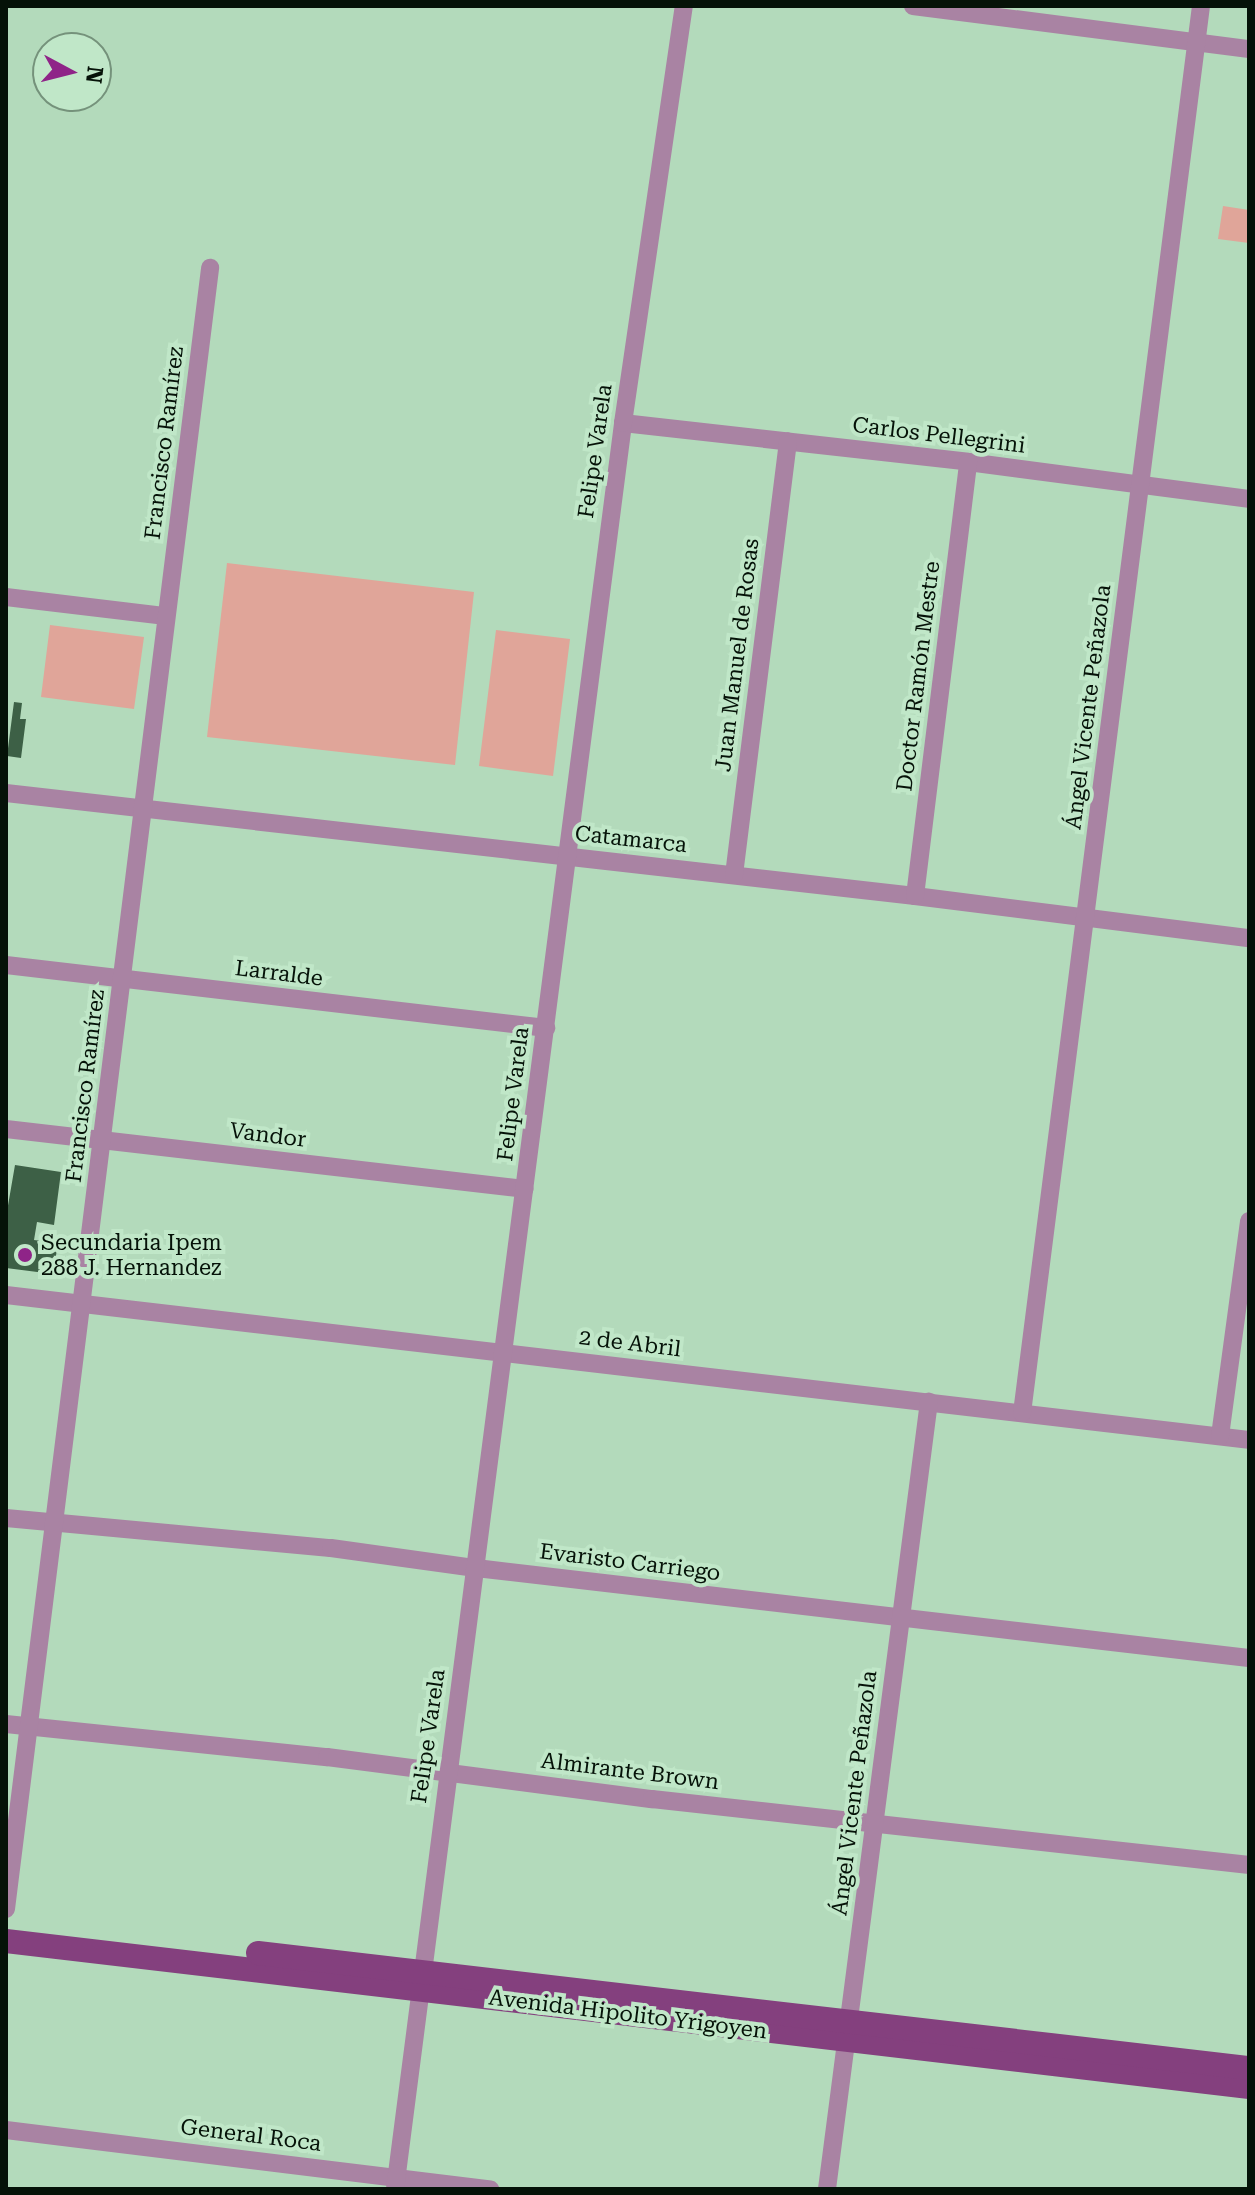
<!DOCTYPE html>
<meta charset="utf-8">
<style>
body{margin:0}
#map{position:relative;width:1255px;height:2195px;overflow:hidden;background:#b3dabb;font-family:"Roboto Serif",serif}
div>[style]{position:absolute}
.green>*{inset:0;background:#e0a599}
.building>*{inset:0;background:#3d6046}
.minor>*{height:18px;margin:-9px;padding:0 9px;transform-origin:9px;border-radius:9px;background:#a983a3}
.major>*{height:24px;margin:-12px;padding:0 12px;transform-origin:12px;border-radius:12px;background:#84407e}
.dots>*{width:22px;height:22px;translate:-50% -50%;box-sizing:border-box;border:4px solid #c0e7c8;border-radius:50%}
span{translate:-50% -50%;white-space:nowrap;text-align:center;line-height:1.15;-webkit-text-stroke:8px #c0e7c8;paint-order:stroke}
.street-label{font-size:22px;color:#051208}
.poi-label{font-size:22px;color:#051208}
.left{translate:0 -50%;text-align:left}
.frame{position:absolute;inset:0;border:8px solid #051208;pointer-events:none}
.north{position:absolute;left:32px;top:32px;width:80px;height:80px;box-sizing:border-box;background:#c0e7c8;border:2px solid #75927b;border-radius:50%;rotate:97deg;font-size:22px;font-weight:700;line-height:32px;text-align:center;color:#051208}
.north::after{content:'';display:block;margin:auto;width:28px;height:36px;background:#8f2488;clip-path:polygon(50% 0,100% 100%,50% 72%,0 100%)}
</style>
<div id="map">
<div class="green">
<div style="clip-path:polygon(1223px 206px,1249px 210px,1249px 243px,1218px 239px)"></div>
<div style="clip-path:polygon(227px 563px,474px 592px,455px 765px,207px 737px)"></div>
<div style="clip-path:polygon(50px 625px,144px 637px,134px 709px,41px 697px)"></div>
<div style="clip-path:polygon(496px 630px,570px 639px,553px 776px,479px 766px)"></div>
</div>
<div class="building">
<div style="clip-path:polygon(14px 702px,22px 703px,20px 719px,26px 719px,21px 758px,7px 756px)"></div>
<div style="clip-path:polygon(15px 1165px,61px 1172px,54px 1225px,37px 1222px,34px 1240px,58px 1243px,53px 1274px,6px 1268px,6px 1217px)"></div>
</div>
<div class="minor">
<div style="left:913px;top:6px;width:339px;rotate:7.3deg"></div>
<div style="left:623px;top:423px;width:347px;rotate:6.4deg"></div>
<div style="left:968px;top:462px;width:283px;rotate:7.5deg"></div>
<div style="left:6px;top:597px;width:161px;rotate:6.8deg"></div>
<div style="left:6px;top:793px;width:915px;rotate:6.46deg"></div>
<div style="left:915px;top:896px;width:337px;rotate:7.2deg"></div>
<div style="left:734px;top:875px;width:437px;rotate:-82.9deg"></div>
<div style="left:915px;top:896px;width:437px;rotate:-83deg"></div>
<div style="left:6px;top:965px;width:544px;rotate:6.65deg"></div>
<div style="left:6px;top:1129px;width:522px;rotate:6.59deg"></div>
<div style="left:6px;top:1295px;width:1251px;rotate:6.65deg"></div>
<div style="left:1022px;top:1413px;width:1418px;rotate:-82.75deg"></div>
<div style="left:1220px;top:1436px;width:217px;rotate:-82.3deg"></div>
<div style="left:6px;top:1518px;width:326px;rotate:5.3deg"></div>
<div style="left:331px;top:1548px;width:146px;rotate:7.9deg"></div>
<div style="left:476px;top:1568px;width:778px;rotate:6.64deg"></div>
<div style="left:6px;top:1724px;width:323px;rotate:5.9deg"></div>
<div style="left:327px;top:1757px;width:328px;rotate:7.4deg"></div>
<div style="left:652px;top:1799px;width:601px;rotate:6.31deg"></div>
<div style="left:6px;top:1909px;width:1654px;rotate:-82.91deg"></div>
<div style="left:6px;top:2130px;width:488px;rotate:7deg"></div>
<div style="left:395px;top:2189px;width:1781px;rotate:-82.64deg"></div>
<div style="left:623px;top:423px;width:421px;rotate:-81.7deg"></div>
<div style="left:827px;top:2189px;width:794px;rotate:-82.62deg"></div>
</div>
<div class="major">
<div style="left:6px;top:1941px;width:1252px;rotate:6.7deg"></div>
<div style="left:258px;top:1953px;width:998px;rotate:6.62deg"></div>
</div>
<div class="dots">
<div style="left:25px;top:1255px;background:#8f2488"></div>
</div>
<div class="street-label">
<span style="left:939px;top:435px;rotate:7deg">Carlos Pellegrini</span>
<span style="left:164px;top:443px;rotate:-83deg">Francisco Ramírez</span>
<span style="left:595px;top:451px;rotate:-82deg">Felipe Varela</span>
<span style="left:737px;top:655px;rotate:-83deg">Juan Manuel de Rosas</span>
<span style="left:918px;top:676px;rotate:-83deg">Doctor Ramón Mestre</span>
<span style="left:1088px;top:707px;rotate:-83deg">Ángel Vicente Peñazola</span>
<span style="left:631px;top:839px;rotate:6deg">Catamarca</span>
<span style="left:279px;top:973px;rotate:7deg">Larralde</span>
<span style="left:85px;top:1086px;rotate:-83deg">Francisco Ramírez</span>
<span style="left:513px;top:1094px;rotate:-83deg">Felipe Varela</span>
<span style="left:268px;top:1135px;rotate:7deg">Vandor</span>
<span style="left:630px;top:1343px;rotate:7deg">2 de Abril</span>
<span style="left:630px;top:1562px;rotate:7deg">Evaristo Carriego</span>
<span style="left:428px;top:1736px;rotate:-82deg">Felipe Varela</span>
<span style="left:630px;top:1771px;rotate:7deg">Almirante Brown</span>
<span style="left:854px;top:1793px;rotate:-83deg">Ángel Vicente Peñazola</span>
<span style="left:628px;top:2014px;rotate:7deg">Avenida Hipolito Yrigoyen</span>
<span style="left:251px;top:2135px;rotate:7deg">General Roca</span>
</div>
<div class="poi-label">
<span class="left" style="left:41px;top:1255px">Secundaria Ipem<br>288 J. Hernandez</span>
</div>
<div class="frame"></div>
<div class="north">N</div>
</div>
